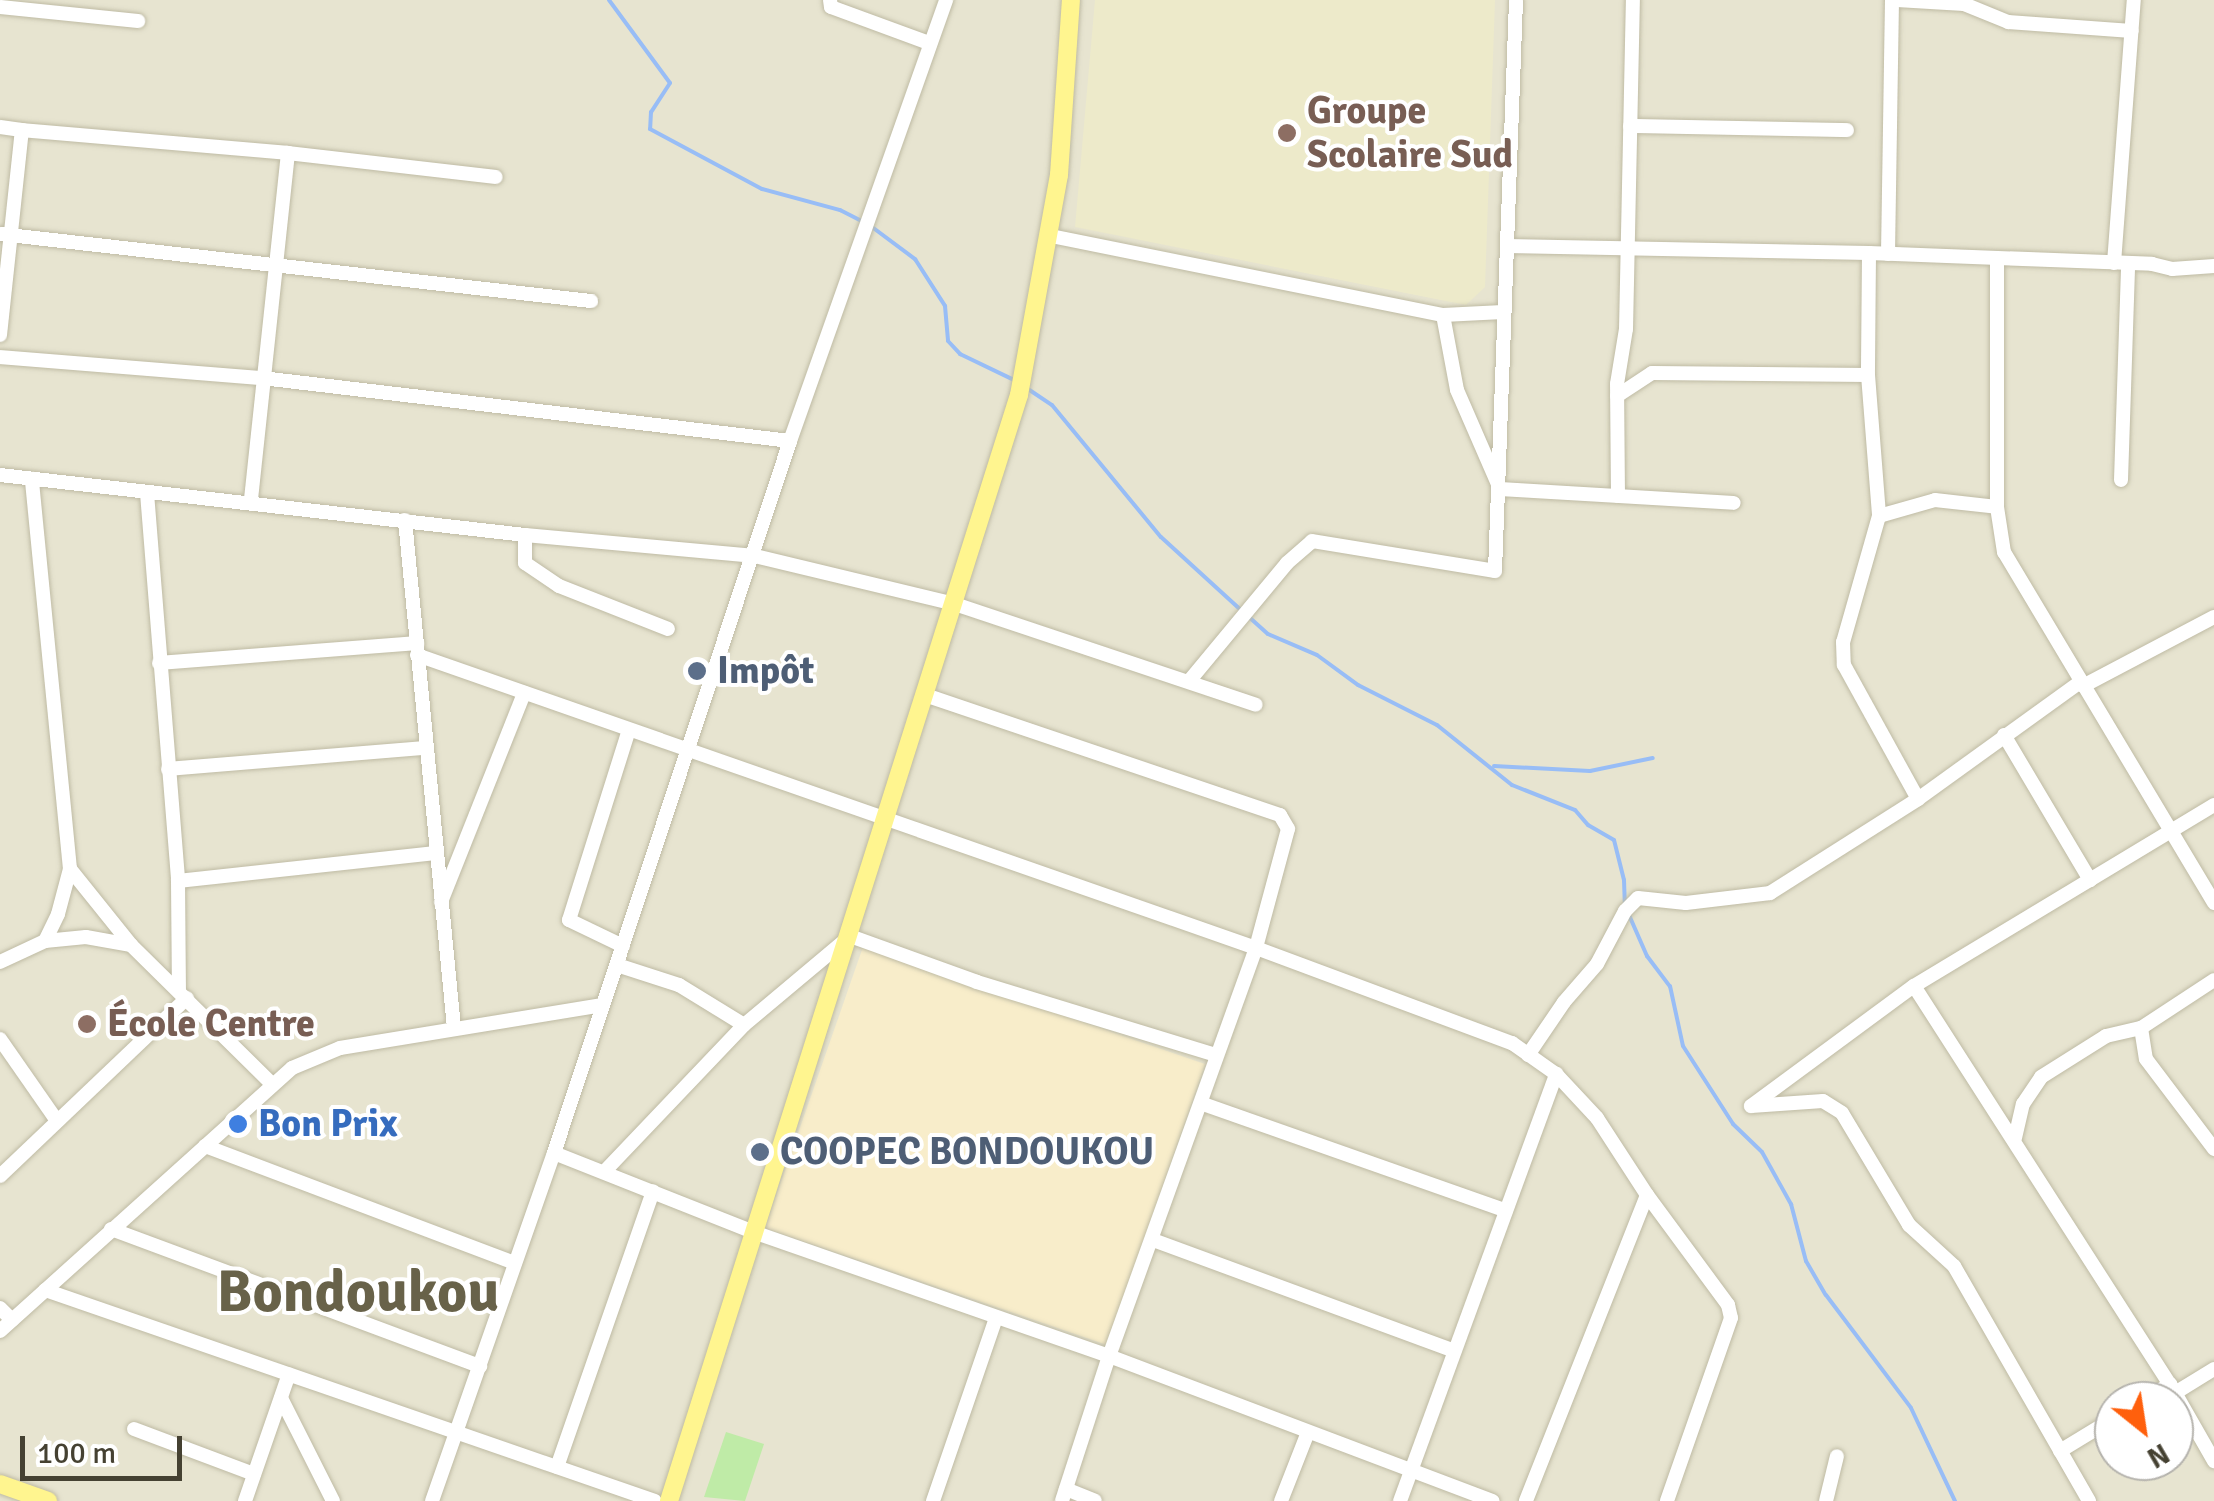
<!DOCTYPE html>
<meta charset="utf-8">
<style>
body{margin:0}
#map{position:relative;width:2214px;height:1501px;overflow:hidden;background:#f3f1e2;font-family:Signika,sans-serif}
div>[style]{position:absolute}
.residential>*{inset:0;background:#e7e4d0}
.commercial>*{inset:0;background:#f8edca}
.education>*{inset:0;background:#edeaca}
.green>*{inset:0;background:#bfeba7}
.stream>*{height:4px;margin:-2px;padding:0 2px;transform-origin:2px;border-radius:2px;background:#98bdf6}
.roads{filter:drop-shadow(0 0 2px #bfbba4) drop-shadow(0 0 2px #bfbba4)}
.minor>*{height:14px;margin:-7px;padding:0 7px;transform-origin:7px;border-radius:7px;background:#fff}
.major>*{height:18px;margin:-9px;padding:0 9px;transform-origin:9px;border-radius:9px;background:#fff58f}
.dots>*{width:28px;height:28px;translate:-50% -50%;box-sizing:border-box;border:5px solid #fff;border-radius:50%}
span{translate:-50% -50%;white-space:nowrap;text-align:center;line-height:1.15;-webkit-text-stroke:8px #fff;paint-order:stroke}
.education-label{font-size:38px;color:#785e54;font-weight:700}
.left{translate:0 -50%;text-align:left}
.service-label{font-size:38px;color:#4e5e75;font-weight:700}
.shop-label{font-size:38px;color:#366cbe;font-weight:700}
.town-label{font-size:58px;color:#686249;font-weight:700}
.north{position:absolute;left:2094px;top:1381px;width:100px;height:100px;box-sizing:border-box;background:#fff;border:2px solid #b5b3ad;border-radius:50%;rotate:150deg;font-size:28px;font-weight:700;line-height:40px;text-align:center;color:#454132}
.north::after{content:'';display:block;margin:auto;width:35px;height:45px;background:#ff600d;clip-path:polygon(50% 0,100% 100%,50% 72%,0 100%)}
.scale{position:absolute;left:20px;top:1436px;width:162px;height:45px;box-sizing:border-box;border:5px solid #454132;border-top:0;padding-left:12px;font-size:30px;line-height:35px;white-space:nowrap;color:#454132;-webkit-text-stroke:8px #fff;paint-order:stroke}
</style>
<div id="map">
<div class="residential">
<div style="clip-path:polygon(evenodd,0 0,2214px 0,2214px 1501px,0 1501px,0 0,2114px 1401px,2174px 1401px,2174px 1461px,2114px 1461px,2114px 1401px)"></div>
</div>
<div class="commercial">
<div style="clip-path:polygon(863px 947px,1205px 1064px,1107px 1345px,765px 1228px)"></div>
</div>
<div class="education">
<div style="clip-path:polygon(1095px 0,1495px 0,1485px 287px,1466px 305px,1075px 227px)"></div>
</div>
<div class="green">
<div style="clip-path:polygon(726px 1432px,764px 1444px,745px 1501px,704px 1497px)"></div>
</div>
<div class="stream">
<div style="left:609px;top:0;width:103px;rotate:53.7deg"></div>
<div style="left:670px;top:83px;width:35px;rotate:123deg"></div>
<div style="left:651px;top:112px;width:17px;rotate:93deg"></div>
<div style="left:650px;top:129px;width:127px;rotate:28.2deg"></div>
<div style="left:762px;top:189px;width:81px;rotate:15.1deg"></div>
<div style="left:840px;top:210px;width:27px;rotate:27deg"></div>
<div style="left:872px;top:227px;width:54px;rotate:36.7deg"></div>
<div style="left:915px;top:259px;width:56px;rotate:57.4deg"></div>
<div style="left:945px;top:306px;width:35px;rotate:85deg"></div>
<div style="left:948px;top:341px;width:18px;rotate:47deg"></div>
<div style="left:960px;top:354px;width:62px;rotate:25.7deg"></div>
<div style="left:1028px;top:389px;width:29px;rotate:34deg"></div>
<div style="left:1052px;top:405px;width:171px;rotate:50.5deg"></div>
<div style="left:1161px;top:537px;width:110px;rotate:42.4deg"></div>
<div style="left:1249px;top:617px;width:25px;rotate:42deg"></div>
<div style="left:1268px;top:634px;width:53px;rotate:23.2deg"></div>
<div style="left:1317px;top:655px;width:51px;rotate:36.2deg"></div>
<div style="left:1358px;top:685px;width:89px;rotate:26.9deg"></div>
<div style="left:1437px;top:725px;width:96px;rotate:38.7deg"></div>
<div style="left:1512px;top:785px;width:68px;rotate:21.6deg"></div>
<div style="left:1575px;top:810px;width:20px;rotate:49deg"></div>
<div style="left:1588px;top:825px;width:30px;rotate:30deg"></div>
<div style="left:1614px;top:840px;width:41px;rotate:76deg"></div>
<div style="left:1624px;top:880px;width:26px;rotate:88deg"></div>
<div style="left:1494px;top:766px;width:96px;rotate:3deg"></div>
<div style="left:1590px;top:771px;width:64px;rotate:-11.7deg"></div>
<div style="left:1629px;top:915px;width:45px;rotate:66.3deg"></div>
<div style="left:1647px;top:956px;width:38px;rotate:53deg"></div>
<div style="left:1670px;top:986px;width:61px;rotate:77.8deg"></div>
<div style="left:1683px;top:1046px;width:93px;rotate:57.3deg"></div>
<div style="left:1733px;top:1124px;width:40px;rotate:44deg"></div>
<div style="left:1762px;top:1152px;width:60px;rotate:60.9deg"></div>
<div style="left:1791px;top:1204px;width:59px;rotate:75.3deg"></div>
<div style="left:1806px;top:1261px;width:39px;rotate:60deg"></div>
<div style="left:1826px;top:1295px;width:141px;rotate:53deg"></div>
<div style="left:1911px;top:1408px;width:103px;rotate:64.7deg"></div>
</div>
<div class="roads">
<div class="minor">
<div style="left:830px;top:0;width:7px;rotate:82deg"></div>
<div style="left:831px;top:7px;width:104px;rotate:20.2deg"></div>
<div style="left:1897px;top:0;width:67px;rotate:3.4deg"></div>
<div style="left:1964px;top:4px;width:48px;rotate:22.2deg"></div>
<div style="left:2008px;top:22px;width:124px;rotate:4.2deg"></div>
<div style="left:0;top:7px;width:139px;rotate:5.8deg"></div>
<div style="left:1630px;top:126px;width:217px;rotate:1.1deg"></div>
<div style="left:0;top:127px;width:22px;rotate:8deg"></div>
<div style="left:288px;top:153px;width:209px;rotate:6.6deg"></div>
<div style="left:0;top:234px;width:595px;rotate:6.47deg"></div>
<div style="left:1051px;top:236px;width:400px;rotate:11.4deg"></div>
<div style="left:1443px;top:315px;width:60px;rotate:-2.9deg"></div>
<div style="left:1507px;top:246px;width:362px;rotate:1.1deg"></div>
<div style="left:1869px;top:253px;width:283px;rotate:2.2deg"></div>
<div style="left:2152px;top:264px;width:21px;rotate:14deg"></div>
<div style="left:2172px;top:269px;width:42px;rotate:-4.1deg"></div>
<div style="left:1869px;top:253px;width:122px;rotate:90.5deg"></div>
<div style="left:1868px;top:375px;width:141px;rotate:85.5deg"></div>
<div style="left:1879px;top:516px;width:131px;rotate:105.9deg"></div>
<div style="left:1843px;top:642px;width:23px;rotate:88deg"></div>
<div style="left:1844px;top:665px;width:153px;rotate:61.1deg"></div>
<div style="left:1888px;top:254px;width:254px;rotate:-89.1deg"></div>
<div style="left:1997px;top:259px;width:248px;rotate:90deg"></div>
<div style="left:1997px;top:507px;width:46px;rotate:81.2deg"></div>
<div style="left:2004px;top:552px;width:409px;rotate:59.1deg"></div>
<div style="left:2114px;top:263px;width:264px;rotate:-85.7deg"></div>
<div style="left:1443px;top:315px;width:76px;rotate:79.4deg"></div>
<div style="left:1457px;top:390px;width:108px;rotate:66.5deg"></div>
<div style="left:1500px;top:489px;width:234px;rotate:3.4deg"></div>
<div style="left:0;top:335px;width:206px;rotate:-83.9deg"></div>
<div style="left:22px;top:130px;width:267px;rotate:4.9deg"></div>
<div style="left:288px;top:153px;width:351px;rotate:96.1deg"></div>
<div style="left:0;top:357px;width:263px;rotate:4.6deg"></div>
<div style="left:262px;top:378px;width:532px;rotate:6.8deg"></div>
<div style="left:1617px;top:396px;width:42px;rotate:-33.3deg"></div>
<div style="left:1652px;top:373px;width:216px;rotate:0.5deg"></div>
<div style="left:0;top:475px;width:528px;rotate:6.52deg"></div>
<div style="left:525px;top:535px;width:231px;rotate:5.2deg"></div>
<div style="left:755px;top:556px;width:206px;rotate:13.5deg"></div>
<div style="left:955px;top:604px;width:317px;rotate:18.5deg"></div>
<div style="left:2121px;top:480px;width:216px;rotate:-88.1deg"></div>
<div style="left:147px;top:493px;width:389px;rotate:85.4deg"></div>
<div style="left:178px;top:881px;width:109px;rotate:89.5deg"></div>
<div style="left:1618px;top:496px;width:112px;rotate:-90.5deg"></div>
<div style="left:1617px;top:384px;width:56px;rotate:-80.7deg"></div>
<div style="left:1626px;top:329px;width:329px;rotate:-88.8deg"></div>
<div style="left:1879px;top:516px;width:58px;rotate:-15.9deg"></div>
<div style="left:1935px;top:500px;width:62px;rotate:6.4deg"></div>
<div style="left:405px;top:520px;width:510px;rotate:84.49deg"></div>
<div style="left:525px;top:535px;width:28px;rotate:90deg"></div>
<div style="left:525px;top:563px;width:41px;rotate:34.1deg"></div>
<div style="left:559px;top:586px;width:117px;rotate:21.5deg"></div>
<div style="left:417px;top:655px;width:889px;rotate:19.25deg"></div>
<div style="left:1256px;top:948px;width:273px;rotate:20.4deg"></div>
<div style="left:1512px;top:1043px;width:54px;rotate:35.2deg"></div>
<div style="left:1556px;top:1074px;width:60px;rotate:47deg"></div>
<div style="left:1597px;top:1118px;width:92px;rotate:57deg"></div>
<div style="left:1647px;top:1195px;width:329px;rotate:111.6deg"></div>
<div style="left:159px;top:663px;width:259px;rotate:-4.4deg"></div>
<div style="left:1190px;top:680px;width:152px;rotate:-50.3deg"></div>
<div style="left:1287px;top:563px;width:33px;rotate:-41deg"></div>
<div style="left:1312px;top:541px;width:185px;rotate:9.3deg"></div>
<div style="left:1495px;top:571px;width:571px;rotate:-87.89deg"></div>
<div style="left:2083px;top:686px;width:148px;rotate:-27.8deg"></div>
<div style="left:925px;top:695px;width:375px;rotate:18.7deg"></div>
<div style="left:1280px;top:815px;width:16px;rotate:60deg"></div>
<div style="left:1288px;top:829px;width:123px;rotate:105.1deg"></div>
<div style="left:1256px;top:948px;width:434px;rotate:109.8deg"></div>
<div style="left:1109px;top:1356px;width:152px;rotate:108deg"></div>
<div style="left:2004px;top:735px;width:169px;rotate:59.3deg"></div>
<div style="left:168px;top:769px;width:257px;rotate:-4.7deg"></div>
<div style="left:2214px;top:805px;width:350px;rotate:148.9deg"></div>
<div style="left:1914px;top:986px;width:473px;rotate:57.3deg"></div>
<div style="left:2170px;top:1384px;width:89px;rotate:60.3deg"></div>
<div style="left:70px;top:869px;width:97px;rotate:51.2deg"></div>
<div style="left:131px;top:945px;width:198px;rotate:44.6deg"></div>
<div style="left:178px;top:881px;width:259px;rotate:-6.2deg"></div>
<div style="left:441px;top:902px;width:225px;rotate:-68.3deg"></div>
<div style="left:45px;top:941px;width:41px;rotate:-5.6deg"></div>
<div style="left:86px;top:937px;width:46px;rotate:10.1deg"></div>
<div style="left:623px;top:946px;width:60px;rotate:-154.3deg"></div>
<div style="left:569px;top:920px;width:199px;rotate:-72.5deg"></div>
<div style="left:0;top:962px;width:50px;rotate:-25deg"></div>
<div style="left:45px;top:941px;width:30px;rotate:-64deg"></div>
<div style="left:58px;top:914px;width:47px;rotate:-75.1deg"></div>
<div style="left:70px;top:869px;width:392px;rotate:-95.6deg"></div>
<div style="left:617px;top:965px;width:65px;rotate:17.9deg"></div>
<div style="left:679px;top:985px;width:76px;rotate:31.6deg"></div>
<div style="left:2141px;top:1028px;width:31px;rotate:81deg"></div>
<div style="left:2146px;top:1059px;width:113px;rotate:52.9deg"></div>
<div style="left:0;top:1039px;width:100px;rotate:55.2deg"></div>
<div style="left:1528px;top:1055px;width:64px;rotate:-55.8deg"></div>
<div style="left:1564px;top:1002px;width:50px;rotate:-49deg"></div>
<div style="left:1597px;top:964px;width:60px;rotate:-62.2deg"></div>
<div style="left:1625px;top:911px;width:18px;rotate:-45deg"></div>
<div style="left:1638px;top:898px;width:48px;rotate:5.9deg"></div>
<div style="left:1686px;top:903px;width:85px;rotate:-6.8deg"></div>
<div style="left:1770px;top:893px;width:175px;rotate:-32.4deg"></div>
<div style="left:1918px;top:799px;width:200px;rotate:-35.8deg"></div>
<div style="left:1203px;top:1104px;width:321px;rotate:19.4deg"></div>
<div style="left:1751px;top:1106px;width:72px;rotate:-4deg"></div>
<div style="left:1823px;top:1101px;width:22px;rotate:32deg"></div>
<div style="left:1842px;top:1113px;width:131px;rotate:59.1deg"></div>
<div style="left:1909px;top:1225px;width:61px;rotate:42.3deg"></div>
<div style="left:1954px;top:1266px;width:271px;rotate:60.1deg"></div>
<div style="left:1751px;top:1106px;width:202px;rotate:-36.4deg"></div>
<div style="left:2015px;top:1138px;width:35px;rotate:-77deg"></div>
<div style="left:2023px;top:1104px;width:32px;rotate:-56deg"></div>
<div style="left:2041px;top:1077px;width:77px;rotate:-32.2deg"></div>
<div style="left:2106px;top:1036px;width:36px;rotate:-13deg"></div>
<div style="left:2141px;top:1028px;width:87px;rotate:-33.3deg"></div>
<div style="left:205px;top:1146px;width:331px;rotate:20.7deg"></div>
<div style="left:554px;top:1153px;width:217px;rotate:21.6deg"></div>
<div style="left:756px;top:1233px;width:374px;rotate:19.2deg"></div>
<div style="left:1109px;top:1356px;width:410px;rotate:20.7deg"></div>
<div style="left:604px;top:1172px;width:203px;rotate:-46.4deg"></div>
<div style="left:744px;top:1025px;width:138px;rotate:-40deg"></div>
<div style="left:850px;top:936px;width:135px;rotate:19.9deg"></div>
<div style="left:977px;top:982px;width:250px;rotate:17deg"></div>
<div style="left:0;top:1176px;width:258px;rotate:-43.6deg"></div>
<div style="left:1647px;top:1195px;width:137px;rotate:53.6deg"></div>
<div style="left:1728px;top:1305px;width:13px;rotate:77deg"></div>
<div style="left:1731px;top:1318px;width:194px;rotate:109.3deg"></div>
<div style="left:111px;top:1229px;width:394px;rotate:20.4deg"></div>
<div style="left:1153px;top:1240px;width:321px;rotate:20.2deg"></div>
<div style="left:45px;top:1290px;width:645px;rotate:19.08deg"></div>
<div style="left:0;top:1308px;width:17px;rotate:45deg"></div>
<div style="left:0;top:1331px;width:393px;rotate:-42deg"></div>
<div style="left:292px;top:1068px;width:52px;rotate:-22.6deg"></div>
<div style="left:340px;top:1048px;width:266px;rotate:-9.3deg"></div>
<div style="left:2175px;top:1393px;width:46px;rotate:-31.6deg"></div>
<div style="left:281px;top:1398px;width:115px;rotate:63.2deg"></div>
<div style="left:2142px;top:1401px;width:33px;rotate:-31deg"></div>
<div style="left:134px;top:1429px;width:128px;rotate:20.6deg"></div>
<div style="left:2060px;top:1451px;width:63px;rotate:-31.4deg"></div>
<div style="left:557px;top:1467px;width:292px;rotate:-70.8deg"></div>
<div style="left:1066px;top:1489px;width:31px;rotate:22deg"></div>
<div style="left:245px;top:1501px;width:134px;rotate:-70.9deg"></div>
<div style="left:432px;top:1501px;width:369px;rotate:-70.7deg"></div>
<div style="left:554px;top:1153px;width:750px;rotate:-71.66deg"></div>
<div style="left:790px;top:441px;width:468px;rotate:-70.5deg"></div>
<div style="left:933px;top:1501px;width:194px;rotate:-71deg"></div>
<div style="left:1281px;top:1501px;width:74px;rotate:-68.6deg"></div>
<div style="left:1400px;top:1501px;width:455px;rotate:-69.9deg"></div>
<div style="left:1826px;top:1501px;width:46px;rotate:-76.3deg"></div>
</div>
<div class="major">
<div style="left:0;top:1484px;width:51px;rotate:19.5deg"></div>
<div style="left:669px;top:1501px;width:1160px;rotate:-72.44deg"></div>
<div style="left:1019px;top:395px;width:224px;rotate:-79.7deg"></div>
<div style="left:1059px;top:175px;width:175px;rotate:-86.1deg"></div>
</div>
</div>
<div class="dots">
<div style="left:1287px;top:133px;background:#8d6e63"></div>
<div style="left:697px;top:671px;background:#5c6f8a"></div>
<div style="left:87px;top:1024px;background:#8d6e63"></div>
<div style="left:238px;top:1124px;background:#3f7fe0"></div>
<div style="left:760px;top:1152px;background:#5c6f8a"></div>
</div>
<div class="education-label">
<span class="left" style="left:1307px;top:133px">Groupe<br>Scolaire Sud</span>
<span class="left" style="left:107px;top:1024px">École Centre</span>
</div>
<div class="service-label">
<span class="left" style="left:717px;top:671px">Impôt</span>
<span class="left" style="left:780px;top:1152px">COOPEC BONDOUKOU</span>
</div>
<div class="shop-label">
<span class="left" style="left:258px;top:1124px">Bon Prix</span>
</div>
<div class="town-label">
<span style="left:358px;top:1292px">Bondoukou</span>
</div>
<div class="north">N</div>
<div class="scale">100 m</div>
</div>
